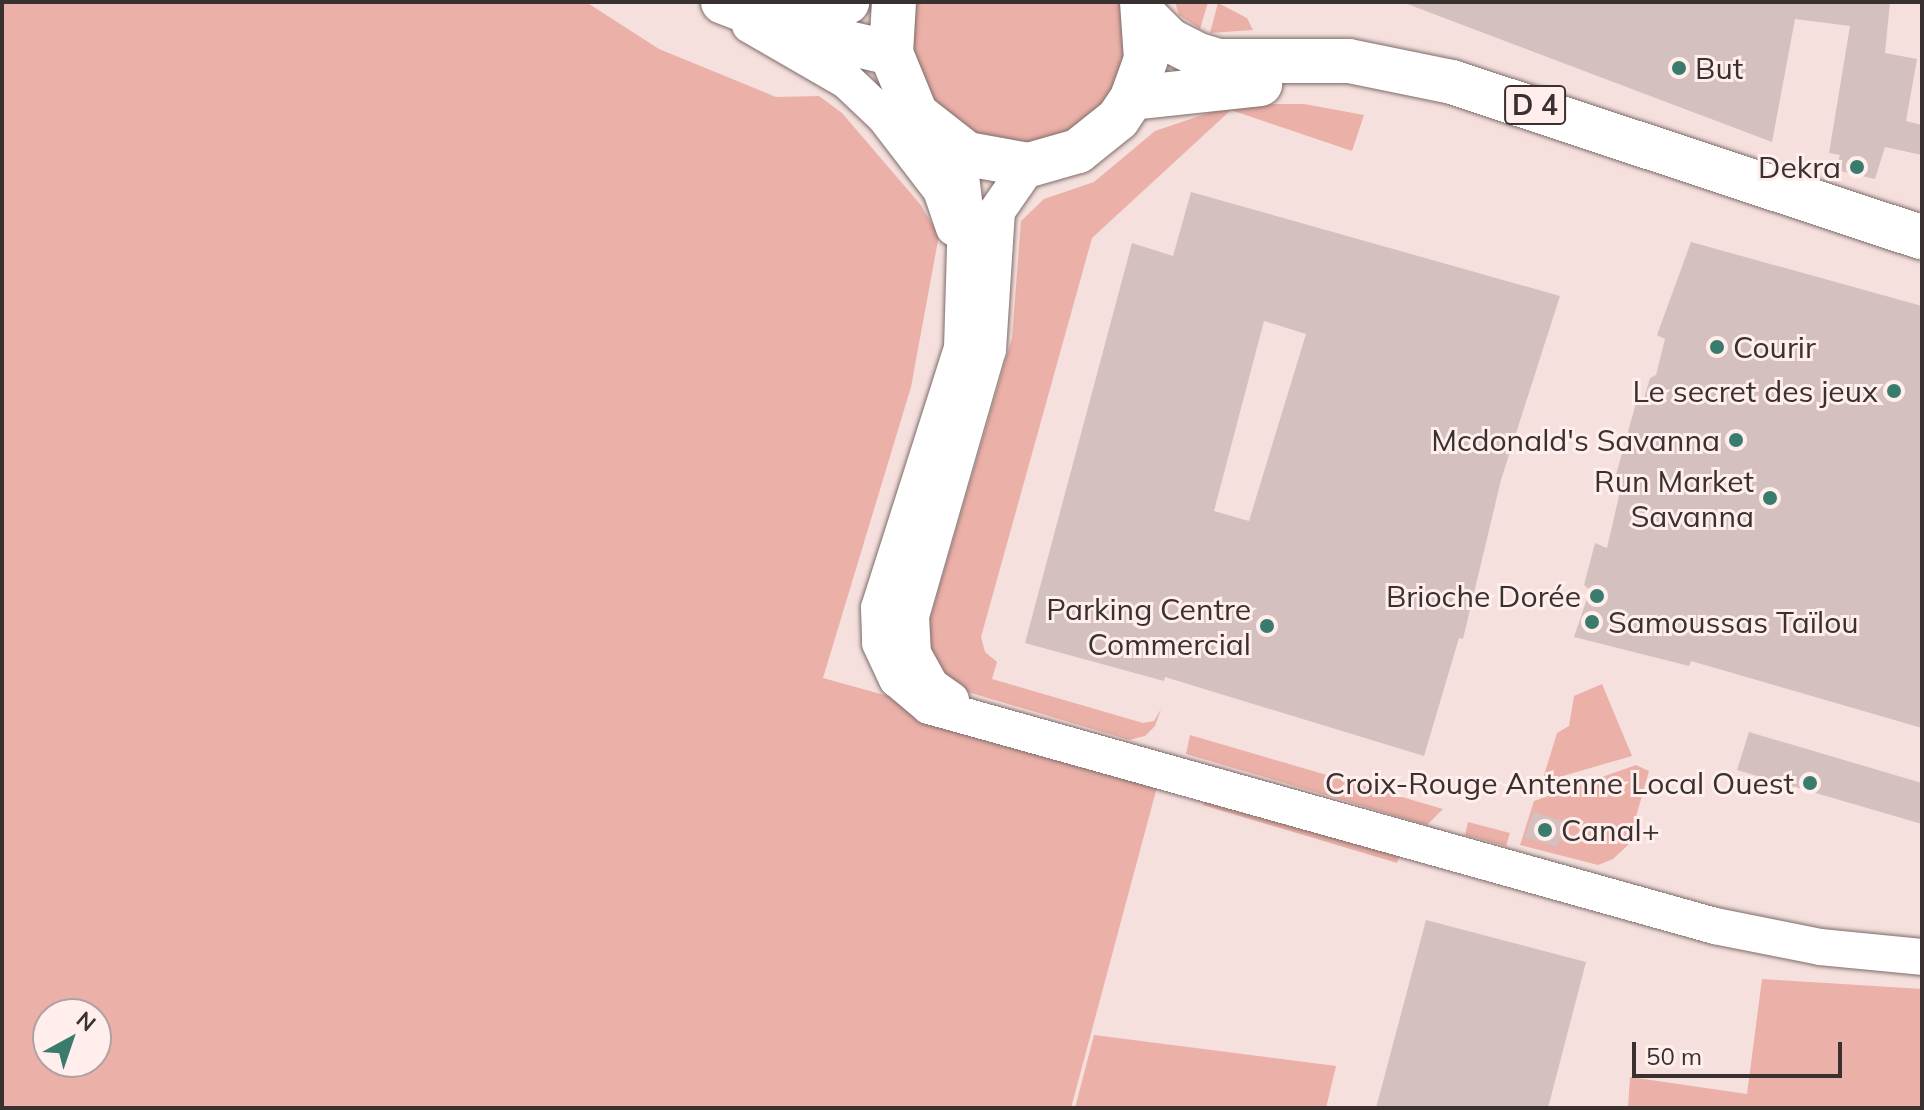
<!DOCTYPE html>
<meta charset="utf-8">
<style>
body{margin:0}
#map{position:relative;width:1924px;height:1110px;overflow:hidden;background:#f5e0dd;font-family:Mulish,sans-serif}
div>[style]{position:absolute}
.green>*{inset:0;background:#ebb0a8}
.building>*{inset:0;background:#d4c0be}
.roads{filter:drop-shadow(0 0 2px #7e6c6a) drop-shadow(0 0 2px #7e6c6a)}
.minor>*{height:36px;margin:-18px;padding:0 18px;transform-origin:18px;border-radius:18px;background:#fff}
.major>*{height:44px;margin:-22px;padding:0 22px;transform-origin:22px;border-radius:22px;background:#fff}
.highway>*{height:44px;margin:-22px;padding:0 22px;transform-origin:22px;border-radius:22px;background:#fff}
.dots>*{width:22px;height:22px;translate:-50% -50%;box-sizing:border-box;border:4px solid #ffeeec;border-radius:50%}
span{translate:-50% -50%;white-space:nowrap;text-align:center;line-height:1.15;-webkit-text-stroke:6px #ffeeec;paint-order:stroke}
.shield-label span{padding:2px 6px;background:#ffeeec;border:2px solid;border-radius:6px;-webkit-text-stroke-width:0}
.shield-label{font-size:28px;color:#393130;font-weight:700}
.poi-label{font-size:30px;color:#393130}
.left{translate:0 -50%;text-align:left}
.right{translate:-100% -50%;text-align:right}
.frame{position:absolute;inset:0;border:4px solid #393130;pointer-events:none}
.north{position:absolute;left:32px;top:998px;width:80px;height:80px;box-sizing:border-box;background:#ffeeec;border:2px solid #b0a2a1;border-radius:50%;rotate:40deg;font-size:22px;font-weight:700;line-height:32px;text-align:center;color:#393130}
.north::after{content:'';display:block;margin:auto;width:28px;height:36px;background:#397c6d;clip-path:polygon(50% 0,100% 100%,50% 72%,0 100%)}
.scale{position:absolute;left:1632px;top:1042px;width:210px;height:36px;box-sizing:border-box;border:4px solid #393130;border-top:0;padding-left:10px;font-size:24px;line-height:28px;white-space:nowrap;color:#393130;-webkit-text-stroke:6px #ffeeec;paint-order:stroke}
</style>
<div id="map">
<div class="green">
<div style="clip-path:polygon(evenodd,2px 2px,586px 2px,659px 49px,776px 97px,819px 96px,842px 113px,920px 204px,939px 235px,911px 387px,823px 678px,1161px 772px,1071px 1108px,2px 1108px,2px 2px,48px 1014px,96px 1014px,96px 1062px,48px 1062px,48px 1014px)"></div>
<div style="clip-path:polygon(910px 2px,1129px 2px,1134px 54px,1098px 120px,1028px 150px,955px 130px,910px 69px)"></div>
<div style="clip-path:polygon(1175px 2px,1208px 2px,1200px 29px,1179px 15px)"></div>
<div style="clip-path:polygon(1218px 3px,1247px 18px,1253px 30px,1210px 33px)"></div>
<div style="clip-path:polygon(1235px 104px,1304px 104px,1364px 115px,1352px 151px,1231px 110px,1092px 238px,981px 637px,985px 652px,997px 662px,992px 679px,1143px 723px,1154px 721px,1161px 709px,1155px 726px,1145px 736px,1129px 740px,951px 687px,921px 650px,1012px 338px,1021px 221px,1044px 199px,1094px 182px,1155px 131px)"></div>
<div style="clip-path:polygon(1602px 684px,1632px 756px,1542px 782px,1557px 733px,1569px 726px,1574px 696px)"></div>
<div style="clip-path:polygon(1190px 735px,1443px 809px,1427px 825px,1186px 754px)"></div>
<div style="clip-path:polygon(1636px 765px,1649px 771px,1628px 845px,1613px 859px,1598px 865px,1520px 845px,1534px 801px)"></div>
<div style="clip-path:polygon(1207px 793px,1401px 850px,1397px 863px,1203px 805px)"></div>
<div style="clip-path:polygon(1468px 822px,1510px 833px,1506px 846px,1465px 835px)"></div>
<div style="clip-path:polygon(1762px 979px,1922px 989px,1922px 1108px,1628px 1108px,1630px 1077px,1747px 1094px)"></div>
<div style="clip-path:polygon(1094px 1035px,1336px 1066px,1326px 1108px,1075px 1108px)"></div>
</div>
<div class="building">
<div style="clip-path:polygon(1402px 2px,1890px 2px,1885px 53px,1917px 59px,1906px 121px,1922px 125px,1922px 155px,1885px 147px,1875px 179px,1836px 170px,1840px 155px,1829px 153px,1850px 26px,1795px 19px,1772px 142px)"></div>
<div style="clip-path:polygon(evenodd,1191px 192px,1560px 296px,1501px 480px,1463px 639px,1459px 638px,1424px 756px,1165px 677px,1164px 681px,1025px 643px,1132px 243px,1173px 256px,1191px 192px,1264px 321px,1306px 334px,1249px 521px,1214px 511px,1264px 321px)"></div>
<div style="clip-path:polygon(1691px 242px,1922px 306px,1922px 728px,1691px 661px,1689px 666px,1574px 637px,1590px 590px,1584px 585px,1595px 543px,1607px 548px,1622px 483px,1614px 482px,1636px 403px,1642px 406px,1650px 378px,1656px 375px,1665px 339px,1657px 335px)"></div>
<div style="clip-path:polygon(1749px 732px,1922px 783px,1922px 824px,1737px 770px)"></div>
<div style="clip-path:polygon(1534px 812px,1565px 822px,1557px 847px,1524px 837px)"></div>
<div style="clip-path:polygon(1426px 920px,1586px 962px,1548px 1108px,1376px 1108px)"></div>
</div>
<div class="roads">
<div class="minor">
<div style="left:750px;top:25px;width:112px;rotate:30deg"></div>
<div style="left:847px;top:81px;width:52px;rotate:43.5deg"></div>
<div style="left:885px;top:117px;width:92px;rotate:52.5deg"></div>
<div style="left:941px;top:190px;width:40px;rotate:71.1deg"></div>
<div style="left:948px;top:144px;width:35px;rotate:68deg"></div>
<div style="left:961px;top:176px;width:38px;rotate:83deg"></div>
<div style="left:966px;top:214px;width:134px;rotate:91.7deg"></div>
<div style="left:962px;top:348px;width:273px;rotate:107.7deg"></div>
<div style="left:879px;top:608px;width:35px;rotate:88deg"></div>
<div style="left:880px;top:643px;width:40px;rotate:65deg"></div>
<div style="left:897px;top:679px;width:42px;rotate:40.2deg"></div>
<div style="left:929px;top:706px;width:816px;rotate:15.64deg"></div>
<div style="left:1715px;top:926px;width:107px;rotate:11.3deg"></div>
<div style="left:1820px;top:947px;width:102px;rotate:5.6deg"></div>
<div style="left:951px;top:700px;width:24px;rotate:-145deg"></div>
<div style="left:931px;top:686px;width:37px;rotate:-119deg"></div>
<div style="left:913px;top:654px;width:38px;rotate:-93deg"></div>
<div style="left:911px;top:616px;width:277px;rotate:-73.9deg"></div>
<div style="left:988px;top:350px;width:139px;rotate:-86.3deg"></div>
<div style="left:997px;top:211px;width:56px;rotate:-55.2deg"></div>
</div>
<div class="major">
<div style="left:894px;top:2px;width:51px;rotate:93.4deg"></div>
<div style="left:891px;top:53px;width:66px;rotate:67.7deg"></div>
<div style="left:916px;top:114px;width:65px;rotate:38.1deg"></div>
<div style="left:967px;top:154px;width:63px;rotate:10.1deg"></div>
<div style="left:1029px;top:165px;width:51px;rotate:-15.9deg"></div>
<div style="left:1078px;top:151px;width:51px;rotate:-38.7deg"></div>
<div style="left:1118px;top:119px;width:25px;rotate:-56deg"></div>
<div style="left:1132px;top:98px;width:41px;rotate:-70.3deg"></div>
<div style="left:1146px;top:59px;width:57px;rotate:-94deg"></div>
<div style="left:1146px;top:17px;width:33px;rotate:45deg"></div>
<div style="left:1169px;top:40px;width:33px;rotate:27deg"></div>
<div style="left:1198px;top:55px;width:22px;rotate:16deg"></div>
<div style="left:1219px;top:61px;width:130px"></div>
<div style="left:1349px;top:61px;width:105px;rotate:11.5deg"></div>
<div style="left:1452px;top:82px;width:495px;rotate:18.3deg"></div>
<div style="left:1132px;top:98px;width:129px;rotate:-6.2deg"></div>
</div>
<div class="highway">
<div style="left:723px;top:2px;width:88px;rotate:20.7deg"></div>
<div style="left:805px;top:33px;width:88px;rotate:13.1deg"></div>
<div style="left:803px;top:2px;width:31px;rotate:7deg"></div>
<div style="left:834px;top:6px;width:14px;rotate:-17deg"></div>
</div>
</div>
<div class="dots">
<div style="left:1679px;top:68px;background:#397c6d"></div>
<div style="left:1857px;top:167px;background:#397c6d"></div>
<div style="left:1717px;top:347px;background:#397c6d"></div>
<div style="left:1894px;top:391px;background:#397c6d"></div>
<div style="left:1736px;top:440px;background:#397c6d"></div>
<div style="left:1770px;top:498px;background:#397c6d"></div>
<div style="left:1597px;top:596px;background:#397c6d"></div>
<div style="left:1592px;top:622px;background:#397c6d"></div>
<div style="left:1267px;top:626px;background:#397c6d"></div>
<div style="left:1810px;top:783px;background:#397c6d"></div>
<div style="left:1545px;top:830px;background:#397c6d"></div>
</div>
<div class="shield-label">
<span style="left:1535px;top:105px">D 4</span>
</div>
<div class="poi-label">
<span class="left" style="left:1695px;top:68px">But</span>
<span class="right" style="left:1841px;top:167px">Dekra</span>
<span class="left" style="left:1733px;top:347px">Courir</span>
<span class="right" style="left:1878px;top:391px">Le secret des jeux</span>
<span class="right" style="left:1720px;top:440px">Mcdonald's Savanna</span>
<span class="right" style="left:1754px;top:498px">Run Market<br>Savanna</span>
<span class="right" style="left:1581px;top:596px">Brioche Dorée</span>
<span class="right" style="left:1251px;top:626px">Parking Centre<br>Commercial</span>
<span class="left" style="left:1608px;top:622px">Samoussas Taïlou</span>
<span class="right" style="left:1794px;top:783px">Croix-Rouge Antenne Local Ouest</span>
<span class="left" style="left:1561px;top:830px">Canal+</span>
</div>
<div class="frame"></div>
<div class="north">N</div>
<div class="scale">50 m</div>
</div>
